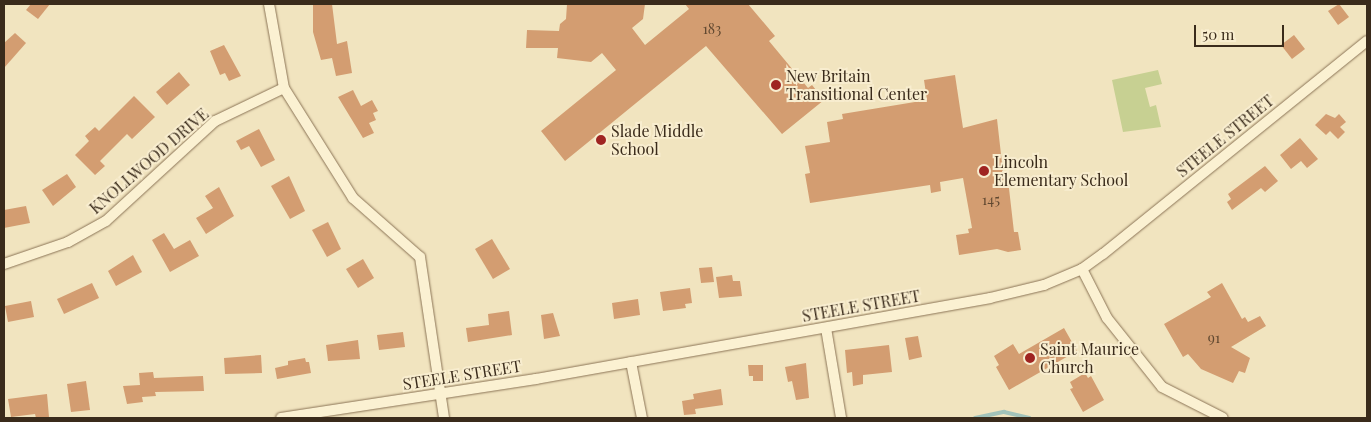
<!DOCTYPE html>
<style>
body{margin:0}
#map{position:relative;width:1371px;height:422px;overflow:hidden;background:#f1e4bf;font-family:"Playfair Display",serif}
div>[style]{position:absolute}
.green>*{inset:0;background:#c7d092}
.stream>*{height:4px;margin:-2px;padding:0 2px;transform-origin:2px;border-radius:2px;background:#a2c3ba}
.building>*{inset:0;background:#d39d71}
.roads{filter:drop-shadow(0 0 1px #8b7456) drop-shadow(0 0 1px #8b7456)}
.street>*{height:10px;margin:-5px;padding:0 5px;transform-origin:5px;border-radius:5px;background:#fbf1d2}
.dots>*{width:14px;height:14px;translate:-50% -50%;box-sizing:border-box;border:2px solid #f8edcf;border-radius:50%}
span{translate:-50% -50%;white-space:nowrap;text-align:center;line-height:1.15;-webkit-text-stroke:4px #f8edcf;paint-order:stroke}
.number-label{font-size:14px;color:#604830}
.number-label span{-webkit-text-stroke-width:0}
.poi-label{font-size:16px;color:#3a2b1b}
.left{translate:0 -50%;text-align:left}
.street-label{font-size:16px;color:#3a2b1b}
.frame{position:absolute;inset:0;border:5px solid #3a2b1b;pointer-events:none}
.scale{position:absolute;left:1194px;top:25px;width:90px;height:22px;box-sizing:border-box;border:2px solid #3a2b1b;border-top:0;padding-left:6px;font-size:15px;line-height:18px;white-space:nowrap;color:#3a2b1b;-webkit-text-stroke:4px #f8edcf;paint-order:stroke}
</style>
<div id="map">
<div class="green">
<div style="clip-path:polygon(1158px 70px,1162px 84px,1145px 88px,1150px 107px,1156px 105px,1161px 127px,1123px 132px,1112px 80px)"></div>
</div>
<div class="stream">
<div style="left:975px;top:418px;width:30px;rotate:-12deg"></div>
<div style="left:1004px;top:412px;width:26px;rotate:13deg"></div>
</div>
<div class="building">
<div style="clip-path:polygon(31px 4px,50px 4px,38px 19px,26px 10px)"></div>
<div style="clip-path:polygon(313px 4px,332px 4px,337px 44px,347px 41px,352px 73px,336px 76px,332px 58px,321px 60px,313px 32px)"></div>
<div style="clip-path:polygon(567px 4px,645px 4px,643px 19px,632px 28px,645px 45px,689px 9px,685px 4px,748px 4px,775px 36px,769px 41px,808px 88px,812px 85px,824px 100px,782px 134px,706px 46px,565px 161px,541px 131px,616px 70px,602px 53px,591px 62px,557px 58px,558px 48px,526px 48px,527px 30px,559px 31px,560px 24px,566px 19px)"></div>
<div style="clip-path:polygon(1339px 4px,1349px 17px,1338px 25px,1328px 11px)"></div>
<div style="clip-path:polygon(15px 33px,26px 43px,4px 68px,4px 43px)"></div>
<div style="clip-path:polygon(1294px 35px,1305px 49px,1292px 59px,1281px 45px)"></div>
<div style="clip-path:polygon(224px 45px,241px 76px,229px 81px,225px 73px,220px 75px,210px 51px)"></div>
<div style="clip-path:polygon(179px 72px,190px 85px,167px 105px,156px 92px)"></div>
<div style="clip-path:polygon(955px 75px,963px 128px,997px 119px,1003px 172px,1007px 171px,1014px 232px,1018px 232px,1021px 250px,1008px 252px,997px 249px,959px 255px,956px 235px,969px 233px,968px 229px,972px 228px,963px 178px,940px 182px,941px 191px,931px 193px,930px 185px,810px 203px,805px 174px,810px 173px,805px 146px,830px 142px,827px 122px,843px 119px,842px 114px,927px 100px,924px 80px)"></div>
<div style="clip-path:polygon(353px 90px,361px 106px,372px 100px,378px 111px,373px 113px,376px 120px,369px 123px,374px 133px,363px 138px,338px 97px)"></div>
<div style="clip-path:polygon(134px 96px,155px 117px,132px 139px,127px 134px,100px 161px,105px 166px,95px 175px,75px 155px,89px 141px,85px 136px,95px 127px,99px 131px)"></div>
<div style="clip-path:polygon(1326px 114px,1335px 118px,1339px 114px,1346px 122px,1340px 127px,1345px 132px,1338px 139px,1330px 131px,1326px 135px,1315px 125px)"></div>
<div style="clip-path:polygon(259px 129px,275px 160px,261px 167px,249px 146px,241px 150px,236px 141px)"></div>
<div style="clip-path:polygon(1300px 138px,1318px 159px,1307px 168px,1301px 161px,1291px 169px,1280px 155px)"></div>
<div style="clip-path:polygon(1265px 166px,1278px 181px,1265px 192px,1261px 188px,1232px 210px,1227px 202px,1231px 199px,1228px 194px)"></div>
<div style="clip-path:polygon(67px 174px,76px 187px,53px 206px,42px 190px)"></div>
<div style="clip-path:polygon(289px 176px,305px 211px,290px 219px,271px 186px)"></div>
<div style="clip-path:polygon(219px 187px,234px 216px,206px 234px,196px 218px,213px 208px,205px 196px)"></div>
<div style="clip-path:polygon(26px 206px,30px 223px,4px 228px,4px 210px)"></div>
<div style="clip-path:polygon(328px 222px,341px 249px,327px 257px,312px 230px)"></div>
<div style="clip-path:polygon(164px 233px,174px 249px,190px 240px,199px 256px,170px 272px,152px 240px)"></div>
<div style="clip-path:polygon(492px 239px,510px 269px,493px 279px,475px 249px)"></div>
<div style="clip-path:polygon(133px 255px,142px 272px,116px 286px,108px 271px)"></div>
<div style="clip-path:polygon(363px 259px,374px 278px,358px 288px,346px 269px)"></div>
<div style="clip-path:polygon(712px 267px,714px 282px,701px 283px,699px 268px)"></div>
<div style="clip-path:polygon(732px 275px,733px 281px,740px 281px,742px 296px,719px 298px,716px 277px)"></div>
<div style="clip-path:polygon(92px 283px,99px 298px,64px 314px,57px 299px)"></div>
<div style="clip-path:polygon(1222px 283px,1242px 319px,1245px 317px,1248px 322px,1260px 316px,1266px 326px,1231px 347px,1250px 358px,1245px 373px,1239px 371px,1233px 383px,1201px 369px,1188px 354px,1183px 357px,1164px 324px,1211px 297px,1207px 292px)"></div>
<div style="clip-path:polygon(690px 288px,692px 303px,685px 304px,686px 308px,663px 311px,660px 292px)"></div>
<div style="clip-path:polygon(638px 299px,640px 315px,614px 319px,612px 303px)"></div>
<div style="clip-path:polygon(31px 301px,34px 317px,8px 322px,5px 306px)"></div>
<div style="clip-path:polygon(509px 311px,512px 335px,468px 342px,466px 328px,489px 325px,488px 314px)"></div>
<div style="clip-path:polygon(553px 313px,560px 336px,544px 339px,541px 315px)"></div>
<div style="clip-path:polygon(1064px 328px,1077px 351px,1009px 390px,996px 367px,999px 365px,994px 356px,1013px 344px,1019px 354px)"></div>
<div style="clip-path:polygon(403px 332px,405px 347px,379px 350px,377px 335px)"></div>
<div style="clip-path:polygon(918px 336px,922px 357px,909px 360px,905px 338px)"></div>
<div style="clip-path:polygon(358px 340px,360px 359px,328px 361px,326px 345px)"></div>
<div style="clip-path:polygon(889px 345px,892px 372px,863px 375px,863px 384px,853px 386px,852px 372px,847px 373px,845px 350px)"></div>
<div style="clip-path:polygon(261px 355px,262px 373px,225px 374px,224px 358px)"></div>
<div style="clip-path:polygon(305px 358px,306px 362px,309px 362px,311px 373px,277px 379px,275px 368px,288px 365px,288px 361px)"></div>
<div style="clip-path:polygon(806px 363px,809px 398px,796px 400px,792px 381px,788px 382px,785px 367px)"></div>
<div style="clip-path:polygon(748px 365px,763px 365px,763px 381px,753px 381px,753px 376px,749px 376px)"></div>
<div style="clip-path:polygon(153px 372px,154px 378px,203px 376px,204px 391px,155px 392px,156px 396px,142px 397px,143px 402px,127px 404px,123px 386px,140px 385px,139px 373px)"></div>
<div style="clip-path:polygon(1085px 373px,1088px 378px,1091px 376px,1104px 400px,1083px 412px,1070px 389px,1073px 388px,1070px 382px)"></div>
<div style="clip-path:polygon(86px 381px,90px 410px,71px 412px,67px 384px)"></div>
<div style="clip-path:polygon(721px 389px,723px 405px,695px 409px,696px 414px,684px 415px,682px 401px,694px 399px,693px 394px)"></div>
<div style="clip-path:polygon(47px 394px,49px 417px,36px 418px,35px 414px,11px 417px,8px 399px)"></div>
</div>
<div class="roads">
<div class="street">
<div style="left:269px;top:4px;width:85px;rotate:79.9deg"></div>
<div style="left:284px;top:88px;width:130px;rotate:57.9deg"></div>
<div style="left:353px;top:198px;width:89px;rotate:41.4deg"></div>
<div style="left:420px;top:257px;width:163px;rotate:81.5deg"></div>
<div style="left:4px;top:264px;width:68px;rotate:-19deg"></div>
<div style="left:68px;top:242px;width:43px;rotate:-28.9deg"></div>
<div style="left:106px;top:221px;width:148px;rotate:-42.5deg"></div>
<div style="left:215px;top:121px;width:76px;rotate:-25.6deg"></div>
<div style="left:1082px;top:269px;width:55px;rotate:63deg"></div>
<div style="left:1107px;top:318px;width:88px;rotate:51.4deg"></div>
<div style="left:1162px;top:387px;width:68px;rotate:26.9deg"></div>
<div style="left:826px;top:328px;width:91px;rotate:80.5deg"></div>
<div style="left:631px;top:362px;width:57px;rotate:78.9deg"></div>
<div style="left:281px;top:418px;width:258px;rotate:-8.7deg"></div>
<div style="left:536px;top:379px;width:461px;rotate:-10.1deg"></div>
<div style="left:990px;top:298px;width:56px;rotate:-13.5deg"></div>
<div style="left:1044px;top:285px;width:41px;rotate:-22.8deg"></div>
<div style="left:1082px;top:269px;width:26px;rotate:-36deg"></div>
<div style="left:1103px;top:254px;width:339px;rotate:-38.9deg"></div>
</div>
</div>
<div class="dots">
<div style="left:776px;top:85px;background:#9f2421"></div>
<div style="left:601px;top:140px;background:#9f2421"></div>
<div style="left:984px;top:171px;background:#9f2421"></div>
<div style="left:1030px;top:358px;background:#9f2421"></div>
</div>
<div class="number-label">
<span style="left:712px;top:29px">183</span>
<span style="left:991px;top:200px">145</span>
<span style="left:1214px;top:338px">91</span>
</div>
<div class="poi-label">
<span class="left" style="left:786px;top:85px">New Britain<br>Transitional Center</span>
<span class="left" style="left:611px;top:140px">Slade Middle<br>School</span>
<span class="left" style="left:994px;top:171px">Lincoln<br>Elementary School</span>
<span class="left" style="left:1040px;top:358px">Saint Maurice<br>Church</span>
</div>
<div class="street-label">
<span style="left:1225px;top:136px;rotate:-39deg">STEELE STREET</span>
<span style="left:149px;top:161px;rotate:-41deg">KNOLLWOOD DRIVE</span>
<span style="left:861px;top:306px;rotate:-10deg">STEELE STREET</span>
<span style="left:462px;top:375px;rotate:-9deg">STEELE STREET</span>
</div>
<div class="frame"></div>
<div class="scale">50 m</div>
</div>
